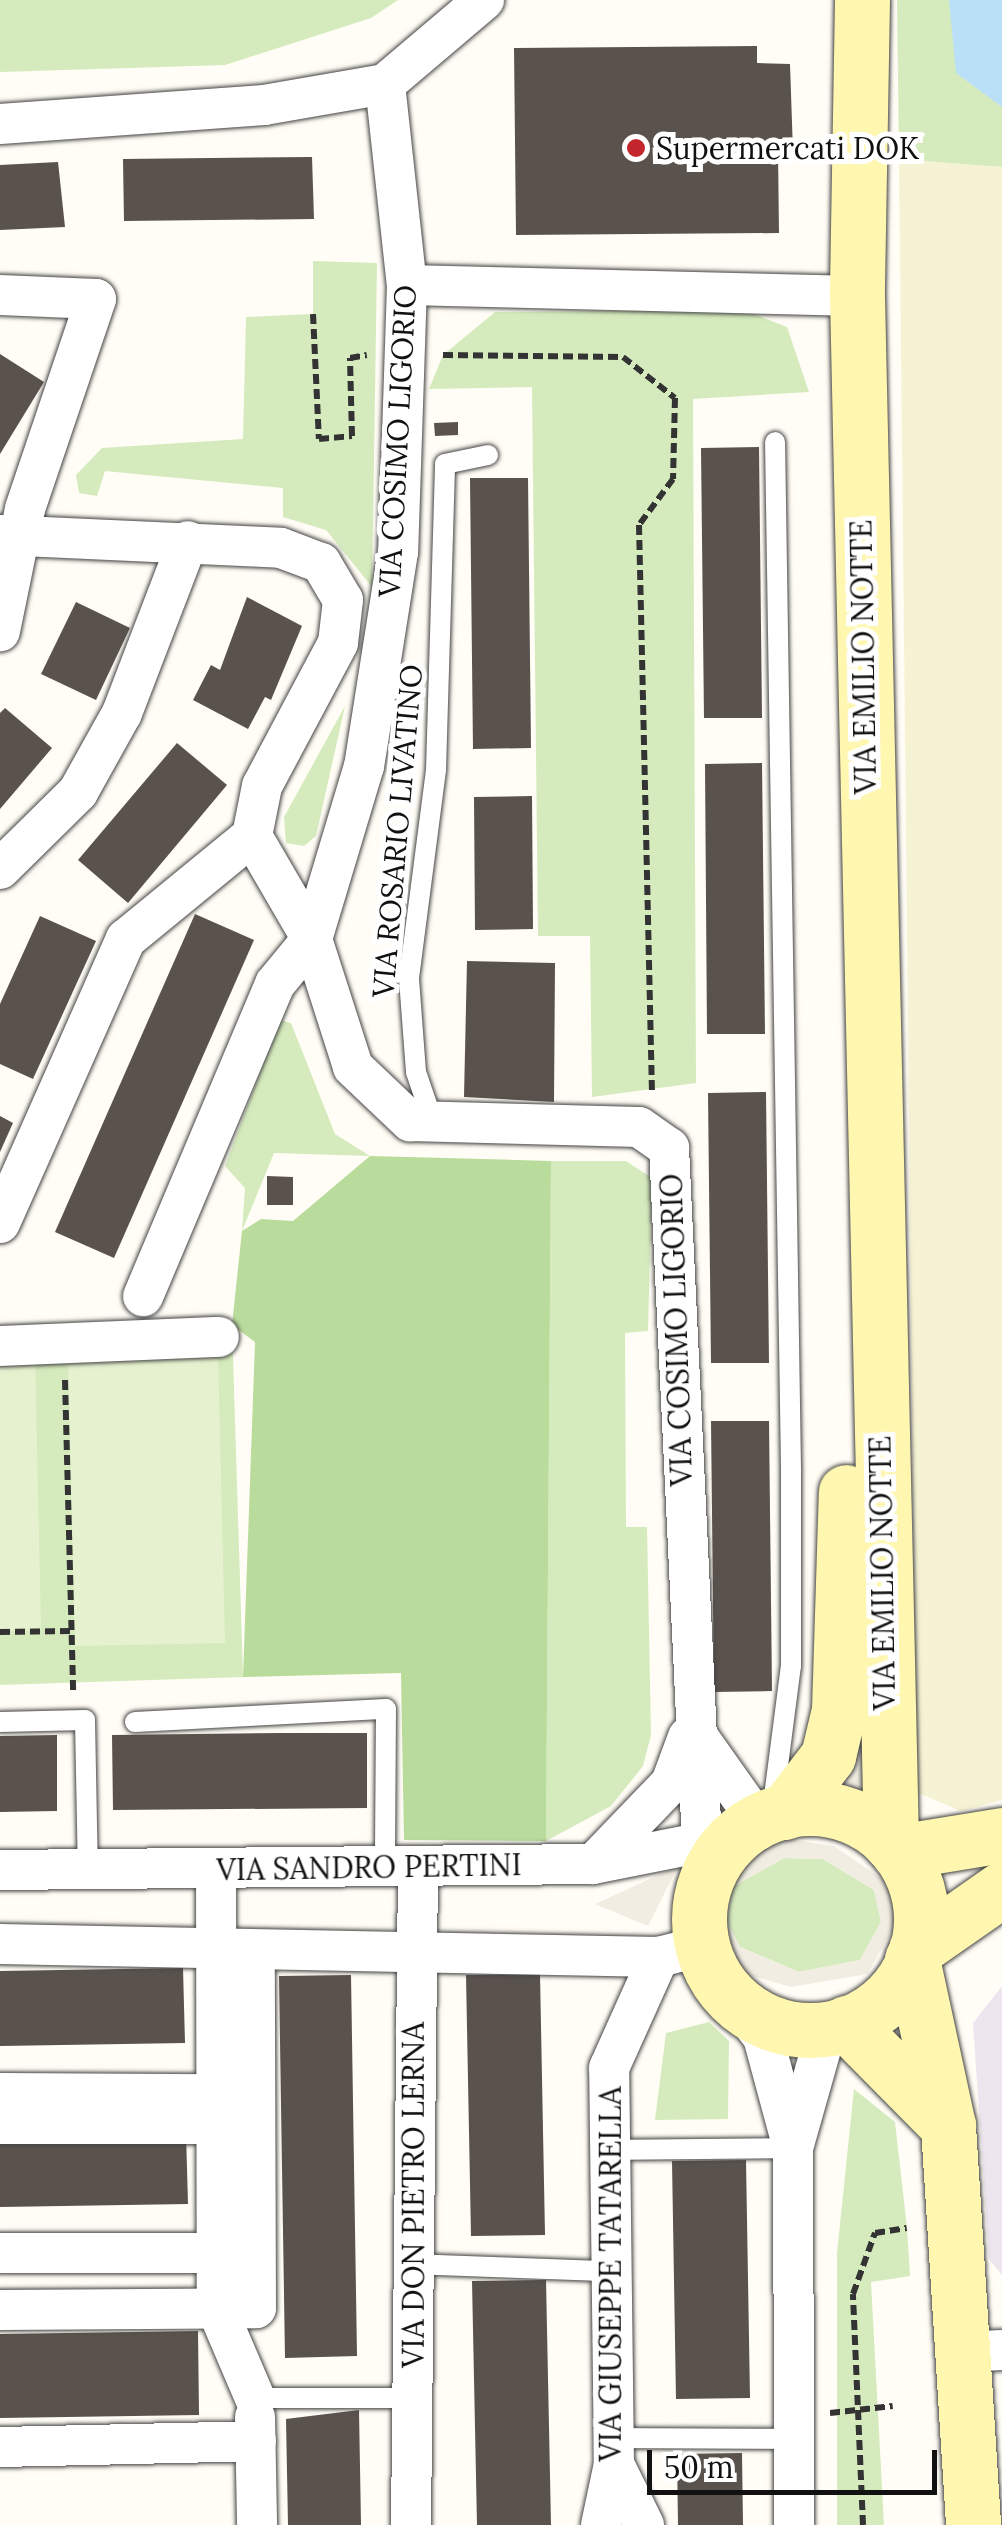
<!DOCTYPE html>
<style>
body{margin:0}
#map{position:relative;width:1002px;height:2525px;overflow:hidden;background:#fffdf5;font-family:Lora,serif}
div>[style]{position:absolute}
.industrial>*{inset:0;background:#eee6ef}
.farmland>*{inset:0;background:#f6f3d4}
.green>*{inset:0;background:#d5ebbd}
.forest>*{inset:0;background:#b9dc9c}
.pitch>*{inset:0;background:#e6f2cf}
.plaza>*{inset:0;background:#f1ede2}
.water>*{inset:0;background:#b9e0f7}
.building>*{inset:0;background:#5a524d}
.path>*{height:6px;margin-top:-3px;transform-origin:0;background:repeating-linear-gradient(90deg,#333 0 10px,transparent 0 15px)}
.roads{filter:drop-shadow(0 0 2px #444) drop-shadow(0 0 2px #444)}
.lane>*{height:20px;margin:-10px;padding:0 10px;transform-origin:10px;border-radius:10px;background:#fff}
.street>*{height:40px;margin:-20px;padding:0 20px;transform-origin:20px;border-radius:20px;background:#fff}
.secondary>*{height:55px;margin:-27.5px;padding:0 27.5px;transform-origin:27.5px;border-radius:27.5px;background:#fff6b0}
.secondary>.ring{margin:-27.5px;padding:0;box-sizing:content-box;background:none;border:55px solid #fff6b0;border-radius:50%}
.dots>*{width:28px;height:28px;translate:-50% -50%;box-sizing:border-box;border:5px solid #fff;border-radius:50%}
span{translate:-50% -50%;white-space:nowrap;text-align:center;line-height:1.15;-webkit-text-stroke:10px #fff;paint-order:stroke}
.poi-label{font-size:30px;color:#111}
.left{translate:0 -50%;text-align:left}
.street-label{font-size:30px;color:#111}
.scale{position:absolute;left:647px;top:2450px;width:290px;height:45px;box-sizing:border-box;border:5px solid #111;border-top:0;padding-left:12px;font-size:30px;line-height:35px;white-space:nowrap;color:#111;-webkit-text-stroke:8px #fff;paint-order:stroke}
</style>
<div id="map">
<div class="industrial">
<div style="clip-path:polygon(1002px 1986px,1002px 2275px,989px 2259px,973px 2023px)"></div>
</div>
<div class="farmland">
<div style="clip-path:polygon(899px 159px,1002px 167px,1002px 1800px,961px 1811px,916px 1792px)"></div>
</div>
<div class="green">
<div style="clip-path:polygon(0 0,398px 0,371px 18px,225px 65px,0 72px)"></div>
<div style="clip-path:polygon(897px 0,1002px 0,1002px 167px,899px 159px)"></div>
<div style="clip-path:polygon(313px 261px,377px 263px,372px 587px,326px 530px,283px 517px,283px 488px,105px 471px,97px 496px,79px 493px,76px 475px,102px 448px,243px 439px,246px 317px,313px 314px)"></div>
<div style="clip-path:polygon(743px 310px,787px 327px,809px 392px,693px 399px,696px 1083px,592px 1097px,590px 936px,538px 936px,532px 387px,429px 389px,443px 355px,495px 312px)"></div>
<div style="clip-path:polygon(345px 706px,316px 836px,304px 846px,286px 843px,284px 817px)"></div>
<div style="clip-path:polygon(280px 1020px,291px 1023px,335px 1134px,370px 1156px,274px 1153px,242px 1231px,245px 1188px,225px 1166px)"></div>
<div style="clip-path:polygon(551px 1161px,626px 1161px,652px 1178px,648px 1331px,625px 1333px,626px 1527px,647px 1527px,651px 1735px,643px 1766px,611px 1806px,546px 1841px)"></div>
<div style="clip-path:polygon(232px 1325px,243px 1677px,0 1685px,0 1331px)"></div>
<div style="clip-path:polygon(784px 1858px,823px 1859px,874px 1890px,881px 1922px,860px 1960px,799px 1972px,740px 1947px,727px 1922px,732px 1887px)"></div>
<div style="clip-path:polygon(709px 2022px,729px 2041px,728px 2119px,655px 2120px,666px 2033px)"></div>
<div style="clip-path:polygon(854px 2089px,895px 2122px,907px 2228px,910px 2276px,871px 2282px,884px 2525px,837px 2525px,837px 2253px)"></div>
</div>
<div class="forest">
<div style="clip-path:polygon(370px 1156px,551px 1161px,546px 1841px,404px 1840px,401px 1673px,243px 1677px,255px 1342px,232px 1325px,242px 1231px,261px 1219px,293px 1221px)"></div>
</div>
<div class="pitch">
<div style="clip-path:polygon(218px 1352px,225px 1643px,75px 1646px,68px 1355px)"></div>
<div style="clip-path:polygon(35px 1353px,41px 1630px,0 1631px,0 1354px)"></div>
</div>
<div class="plaza">
<div style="clip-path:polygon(863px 1625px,872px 1816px,821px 1793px)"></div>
<div style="clip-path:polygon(evenodd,785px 1839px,834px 1846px,891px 1885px,898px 1921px,867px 1974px,791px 1987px,745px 1974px,719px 1948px,708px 1930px,714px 1885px,744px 1850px,785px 1839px,784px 1858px,823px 1859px,874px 1890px,881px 1922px,860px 1960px,799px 1972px,740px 1947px,727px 1922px,732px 1887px,784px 1858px)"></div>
<div style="clip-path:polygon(678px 1866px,648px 1926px,595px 1904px)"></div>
</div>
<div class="water">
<div style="clip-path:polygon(949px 0,1002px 0,1002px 107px,956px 73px)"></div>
</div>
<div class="building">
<div style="clip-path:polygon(757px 46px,757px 63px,790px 64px,793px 152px,778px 151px,779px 233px,516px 235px,514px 48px)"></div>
<div style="clip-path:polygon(312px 157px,314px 219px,124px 221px,123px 159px)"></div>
<div style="clip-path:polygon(58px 162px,65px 227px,0 230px,0 165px)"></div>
<div style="clip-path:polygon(0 354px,44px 382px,0 454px)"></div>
<div style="clip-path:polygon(458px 422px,458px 435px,435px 436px,434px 423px)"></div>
<div style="clip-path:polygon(759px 447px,762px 718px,704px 718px,701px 448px)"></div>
<div style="clip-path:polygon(470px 478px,528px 478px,531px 748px,473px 749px)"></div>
<div style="clip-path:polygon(247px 597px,302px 626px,271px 700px,265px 697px,248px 729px,193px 700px,211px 665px,220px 670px)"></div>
<div style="clip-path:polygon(76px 602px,130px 628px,96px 700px,41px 674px)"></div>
<div style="clip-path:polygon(5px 708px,52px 748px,0 809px,0 713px)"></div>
<div style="clip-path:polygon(177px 743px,227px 785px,128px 903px,78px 860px)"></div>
<div style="clip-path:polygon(762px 763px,765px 1034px,707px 1034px,705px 764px)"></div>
<div style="clip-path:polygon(532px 796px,533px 929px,475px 930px,474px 797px)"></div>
<div style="clip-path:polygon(195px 914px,254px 940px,114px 1258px,55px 1232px)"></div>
<div style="clip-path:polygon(40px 916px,96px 941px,33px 1079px,0 1064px,0 1004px)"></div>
<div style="clip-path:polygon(467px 961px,555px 963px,554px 1102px,464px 1097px)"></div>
<div style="clip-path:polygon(766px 1092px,769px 1363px,711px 1363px,708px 1093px)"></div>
<div style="clip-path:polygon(0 1116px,13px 1123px,0 1152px)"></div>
<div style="clip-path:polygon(267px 1176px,293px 1177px,293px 1205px,267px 1205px)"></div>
<div style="clip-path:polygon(711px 1421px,769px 1421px,772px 1691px,714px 1692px)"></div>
<div style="clip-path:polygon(281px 1733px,367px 1733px,367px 1808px,113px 1810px,112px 1735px)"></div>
<div style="clip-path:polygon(57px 1735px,57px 1811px,0 1812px,0 1736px)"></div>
<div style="clip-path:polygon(183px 1968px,185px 2043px,0 2046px,0 1971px)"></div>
<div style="clip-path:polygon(540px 1974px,545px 2235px,471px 2236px,466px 1975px)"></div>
<div style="clip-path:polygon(351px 1975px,357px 2356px,285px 2358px,279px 1976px)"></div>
<div style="clip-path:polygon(186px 2133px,188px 2204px,0 2207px,0 2136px)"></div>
<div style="clip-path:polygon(746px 2160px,750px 2398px,676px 2399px,672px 2161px)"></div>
<div style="clip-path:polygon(546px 2280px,551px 2525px,477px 2525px,472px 2281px)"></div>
<div style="clip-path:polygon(198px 2331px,199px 2415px,0 2418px,0 2334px)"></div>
<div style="clip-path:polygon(359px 2410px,361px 2525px,288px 2525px,286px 2419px)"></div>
<div style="clip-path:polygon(742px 2453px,743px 2525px,678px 2525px,677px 2454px)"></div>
</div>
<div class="path">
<div style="left:313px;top:314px;width:125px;rotate:87.3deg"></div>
<div style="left:319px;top:439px;width:33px;rotate:-5deg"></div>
<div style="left:352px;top:436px;width:78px;rotate:-91.5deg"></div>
<div style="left:350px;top:358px;width:17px;rotate:-10deg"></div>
<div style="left:443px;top:355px;width:180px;rotate:0.6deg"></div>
<div style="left:623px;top:357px;width:66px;rotate:38.3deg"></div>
<div style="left:675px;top:398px;width:81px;rotate:91.4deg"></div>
<div style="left:673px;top:479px;width:57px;rotate:126.5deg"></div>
<div style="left:639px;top:525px;width:568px;rotate:88.69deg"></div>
<div style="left:65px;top:1380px;width:312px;rotate:88.5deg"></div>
<div style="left:0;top:1632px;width:71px;rotate:-0.8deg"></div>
<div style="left:830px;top:2413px;width:63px;rotate:-6.3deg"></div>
<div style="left:863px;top:2525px;width:231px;rotate:-92.5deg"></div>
<div style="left:853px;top:2294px;width:65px;rotate:-70.2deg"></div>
<div style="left:875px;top:2233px;width:32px;rotate:-9deg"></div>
</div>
<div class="roads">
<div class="lane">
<div style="left:434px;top:1125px;width:56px;rotate:-108.8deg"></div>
<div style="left:416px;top:1072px;width:94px;rotate:-94.3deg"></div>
<div style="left:409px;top:978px;width:210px;rotate:-82.6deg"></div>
<div style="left:436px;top:770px;width:306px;rotate:-88.3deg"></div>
<div style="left:445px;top:464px;width:44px;rotate:-11.8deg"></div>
<div style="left:0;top:1722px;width:85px;rotate:-1.3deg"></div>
<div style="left:85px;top:1720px;width:150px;rotate:88.9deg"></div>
<div style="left:135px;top:1722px;width:251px;rotate:-3deg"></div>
<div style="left:386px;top:1709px;width:157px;rotate:90.4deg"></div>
<div style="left:773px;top:1804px;width:139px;rotate:-82.6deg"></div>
<div style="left:791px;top:1666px;width:197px;rotate:-90deg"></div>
<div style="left:791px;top:1469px;width:1027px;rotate:-90.89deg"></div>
<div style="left:610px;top:2150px;width:183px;rotate:-0.6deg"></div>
<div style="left:413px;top:2264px;width:193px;rotate:2.1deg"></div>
<div style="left:255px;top:2398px;width:157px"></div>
<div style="left:614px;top:2438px;width:181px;rotate:0.3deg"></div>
</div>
<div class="street">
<div style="left:484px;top:0;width:130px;rotate:139.7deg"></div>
<div style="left:385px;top:84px;width:202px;rotate:83.8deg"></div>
<div style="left:407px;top:285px;width:267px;rotate:91.9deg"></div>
<div style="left:398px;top:552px;width:217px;rotate:99deg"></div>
<div style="left:364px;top:766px;width:181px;rotate:106.7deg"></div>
<div style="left:312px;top:939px;width:134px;rotate:72.2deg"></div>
<div style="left:353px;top:1067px;width:79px;rotate:43.5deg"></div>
<div style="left:410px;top:1121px;width:229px;rotate:1.5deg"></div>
<div style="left:639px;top:1127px;width:37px;rotate:35deg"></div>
<div style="left:669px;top:1148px;width:737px;rotate:87.28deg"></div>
<div style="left:0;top:124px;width:265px;rotate:-4.1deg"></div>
<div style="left:264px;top:105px;width:123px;rotate:-9.8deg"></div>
<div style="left:407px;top:285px;width:450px;rotate:1.4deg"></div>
<div style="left:0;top:295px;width:96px;rotate:2.4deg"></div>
<div style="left:96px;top:299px;width:222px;rotate:108.7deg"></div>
<div style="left:25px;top:509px;width:125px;rotate:101.6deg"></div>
<div style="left:0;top:535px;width:281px;rotate:2.6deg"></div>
<div style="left:281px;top:548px;width:43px;rotate:20.6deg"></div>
<div style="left:321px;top:563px;width:43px;rotate:59.3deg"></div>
<div style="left:343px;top:600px;width:43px;rotate:96.6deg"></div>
<div style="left:338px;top:643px;width:162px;rotate:118deg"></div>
<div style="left:262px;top:786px;width:51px;rotate:101.3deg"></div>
<div style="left:252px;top:836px;width:119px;rotate:59.8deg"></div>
<div style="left:312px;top:939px;width:58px;rotate:129.4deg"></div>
<div style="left:275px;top:984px;width:339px;rotate:112.9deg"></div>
<div style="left:0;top:869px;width:110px;rotate:-44.6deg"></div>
<div style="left:78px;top:792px;width:90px;rotate:-60.9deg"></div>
<div style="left:122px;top:713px;width:184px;rotate:-69deg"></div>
<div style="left:0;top:1223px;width:311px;rotate:-66.1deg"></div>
<div style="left:126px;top:939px;width:163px;rotate:-39.3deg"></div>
<div style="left:0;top:1346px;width:219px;rotate:-2.4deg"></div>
<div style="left:694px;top:1731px;width:109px;rotate:54.7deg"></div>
<div style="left:597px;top:1860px;width:107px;rotate:-46.1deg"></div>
<div style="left:671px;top:1783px;width:49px;rotate:-69.7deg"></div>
<div style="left:216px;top:1869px;width:440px;rotate:89.9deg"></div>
<div style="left:217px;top:2309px;width:97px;rotate:66.9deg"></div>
<div style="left:0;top:1870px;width:593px;rotate:-0.58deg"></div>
<div style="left:593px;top:1864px;width:145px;rotate:-11.2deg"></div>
<div style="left:0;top:1944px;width:659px;rotate:1.13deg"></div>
<div style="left:659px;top:1957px;width:44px;rotate:-14.3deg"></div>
<div style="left:736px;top:2002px;width:44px;rotate:52.4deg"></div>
<div style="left:763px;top:2037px;width:115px;rotate:74.9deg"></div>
<div style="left:793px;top:2148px;width:377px;rotate:89.8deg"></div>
<div style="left:0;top:2093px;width:216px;rotate:0.3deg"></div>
<div style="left:0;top:2124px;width:215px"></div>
<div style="left:793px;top:2148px;width:125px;rotate:-74.2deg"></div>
<div style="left:0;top:2253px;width:215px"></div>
<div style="left:0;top:2310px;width:256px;rotate:-0.4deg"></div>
<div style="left:256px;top:2308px;width:357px;rotate:-90.2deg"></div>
<div style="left:962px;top:2352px;width:40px;rotate:-2.9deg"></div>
<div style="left:255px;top:2417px;width:108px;rotate:88.9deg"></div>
<div style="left:0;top:2447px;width:256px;rotate:-1.3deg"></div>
<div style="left:614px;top:2464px;width:68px;rotate:63.8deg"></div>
<div style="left:411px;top:2525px;width:659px;rotate:-89.39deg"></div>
<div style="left:601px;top:2525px;width:62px;rotate:-78deg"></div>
<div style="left:614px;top:2464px;width:396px;rotate:-90.7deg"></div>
<div style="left:609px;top:2068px;width:122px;rotate:-65.8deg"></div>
</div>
<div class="secondary">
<div style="left:862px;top:0;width:296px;rotate:91deg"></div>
<div style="left:857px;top:296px;width:1548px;rotate:88.74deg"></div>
<div class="ring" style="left:699px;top:1808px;width:167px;height:167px"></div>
<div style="left:785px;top:1812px;width:71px;rotate:-52.5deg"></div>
<div style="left:828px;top:1756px;width:47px;rotate:-76.6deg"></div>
<div style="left:839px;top:1710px;width:218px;rotate:-88.2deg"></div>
<div style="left:898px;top:1852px;width:105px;rotate:-9.3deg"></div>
<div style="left:916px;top:1949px;width:105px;rotate:-34.9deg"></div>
<div style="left:912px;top:1959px;width:171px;rotate:77.8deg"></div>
<div style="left:948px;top:2126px;width:400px;rotate:86.4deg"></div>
<div style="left:846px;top:2023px;width:145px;rotate:45.3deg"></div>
</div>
</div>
<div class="dots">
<div style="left:636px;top:148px;background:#c4262e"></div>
</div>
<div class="poi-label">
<span class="left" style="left:656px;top:148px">Supermercati DOK</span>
</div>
<div class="street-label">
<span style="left:397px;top:441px;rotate:-87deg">VIA COSIMO LIGORIO</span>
<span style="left:863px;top:657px;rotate:-91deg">VIA EMILIO NOTTE</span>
<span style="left:397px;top:831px;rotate:-85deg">VIA ROSARIO LIVATINO</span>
<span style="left:676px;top:1330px;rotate:-92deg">VIA COSIMO LIGORIO</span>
<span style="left:882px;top:1573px;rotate:-91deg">VIA EMILIO NOTTE</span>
<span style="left:369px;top:1867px;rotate:-1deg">VIA SANDRO PERTINI</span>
<span style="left:413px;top:2195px;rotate:-90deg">VIA DON PIETRO LERNA</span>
<span style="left:610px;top:2274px;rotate:-90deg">VIA GIUSEPPE TATARELLA</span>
</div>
<div class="scale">50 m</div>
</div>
